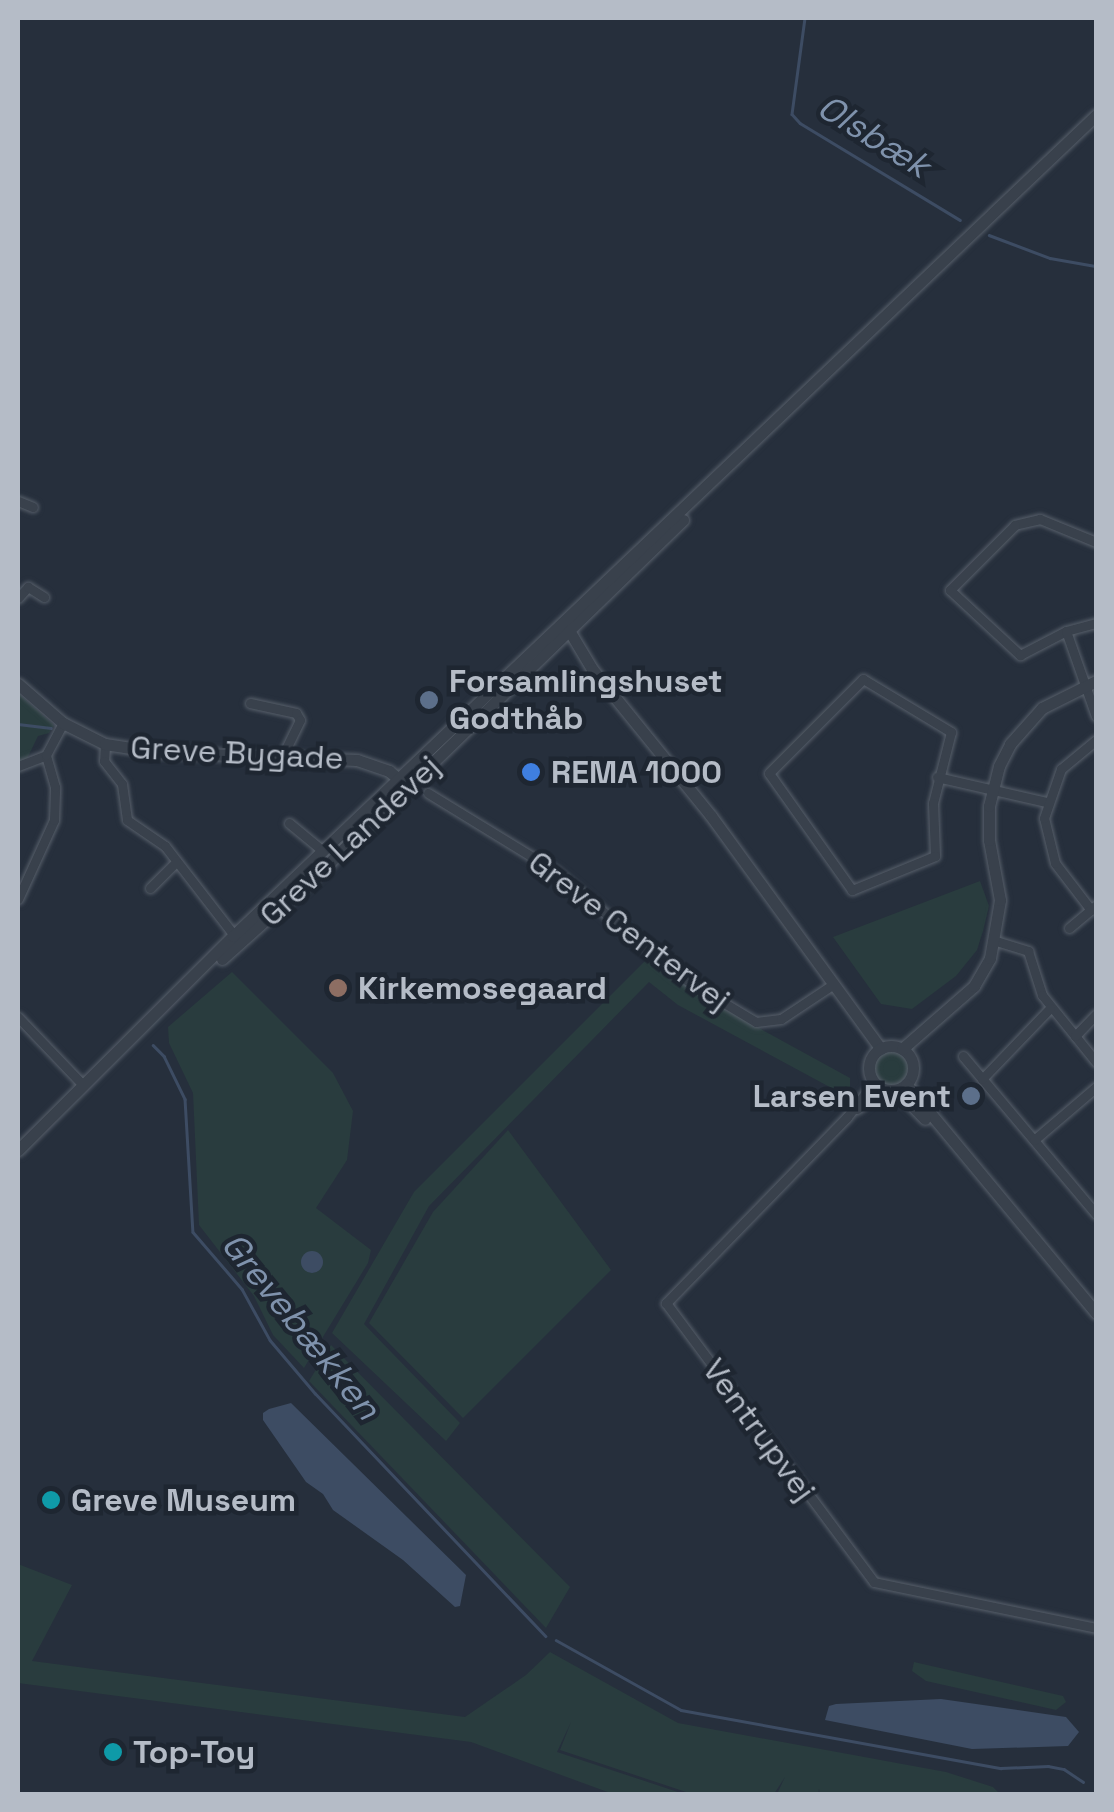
<!DOCTYPE html>
<meta charset="utf-8">
<style>
body{margin:0}
#map{position:relative;width:1114px;height:1812px;overflow:hidden;background:#262f3c;font-family:"Space Grotesk",sans-serif}
div>[style]{position:absolute}
.green>*{inset:0;background:#293c3e}
.round{border-radius:50%}
.water>*{inset:0;background:#3d4c63}
.stream>*{height:2.5px;margin:-1.25px;padding:0 1.25px;transform-origin:1.25px;border-radius:1.25px;background:#3d4c63}
.roads{filter:drop-shadow(0 0 2px #575f6a) drop-shadow(0 0 2px #575f6a)}
.minor>*{height:9px;margin:-4.5px;padding:0 4.5px;transform-origin:4.5px;border-radius:4.5px;background:#39414c}
.tertiary>*{height:11px;margin:-5.5px;padding:0 5.5px;transform-origin:5.5px;border-radius:5.5px;background:#39414c}
.tertiary>.ring{margin:-5.5px;padding:0;box-sizing:content-box;background:none;border:11px solid #39414c;border-radius:50%}
.dots>*{width:28px;height:28px;translate:-50% -50%;box-sizing:border-box;border:5px solid #1e2631;border-radius:50%}
span{translate:-50% -50%;white-space:nowrap;text-align:center;line-height:1.15;-webkit-text-stroke:9px #1e2631;paint-order:stroke}
.poi-label{font-size:32px;color:#b5bcc7;font-weight:700}
.left{translate:0 -50%;text-align:left}
.right{translate:-100% -50%;text-align:right}
.street-label{font-size:32px;color:#b5bcc7}
.water-label{font-size:35px;color:#7f92ac;font-style:italic}
.frame{position:absolute;inset:0;border:20px solid #b5bcc7;pointer-events:none}
</style>
<div id="map">
<div class="green">
<div style="clip-path:polygon(18px 693px,54px 725px,49px 733px,38px 736px,26px 761px,18px 763px)"></div>
<div style="clip-path:polygon(980px 881px,989px 906px,983px 931px,977px 950px,956px 976px,912px 1009px,881px 1004px,833px 937px)"></div>
<div style="clip-path:polygon(651px 955px,697px 994px,850px 1078px,850px 1098px,678px 1005px,649px 982px,429px 1206px,364px 1324px,460px 1423px,446px 1441px,332px 1333px,414px 1192px)"></div>
<div style="clip-path:polygon(232px 972px,333px 1073px,353px 1111px,347px 1160px,316px 1208px,371px 1250px,368px 1263px,304px 1368px,273px 1335px,254px 1296px,199px 1225px,193px 1093px,169px 1043px,168px 1027px)"></div>
<div class="round" style="left:872px;top:1049px;width:40px;height:40px"></div>
<div style="clip-path:polygon(508px 1130px,611px 1270px,463px 1418px,369px 1323px,433px 1212px)"></div>
<div style="clip-path:polygon(331px 1345px,570px 1587px,546px 1628px,309px 1381px)"></div>
<div style="clip-path:polygon(18px 1564px,72px 1585px,32px 1661px,465px 1717px,526px 1675px,550px 1652px,678px 1723px,946px 1772px,993px 1787px,1000px 1794px,820px 1794px,819px 1789px,818px 1794px,777px 1794px,785px 1777px,774px 1794px,692px 1794px,560px 1750px,571px 1722px,557px 1752px,684px 1794px,613px 1794px,471px 1742px,18px 1683px)"></div>
<div style="clip-path:polygon(914px 1662px,1063px 1696px,1066px 1702px,1056px 1710px,926px 1681px,912px 1671px)"></div>
</div>
<div class="water">
<div class="round" style="left:600px;top:762px;width:24px;height:24px"></div>
<div class="round" style="left:301px;top:1251px;width:22px;height:22px"></div>
<div style="clip-path:polygon(291px 1403px,466px 1575px,460px 1606px,455px 1607px,403px 1560px,333px 1510px,323px 1494px,306px 1482px,263px 1420px,263px 1413px,269px 1409px)"></div>
<div style="clip-path:polygon(941px 1699px,1066px 1717px,1079px 1732px,1068px 1746px,972px 1749px,825px 1720px,829px 1706px,836px 1704px)"></div>
</div>
<div class="stream">
<div style="left:805px;top:18px;width:97px;rotate:97.7deg"></div>
<div style="left:792px;top:114px;width:12px;rotate:48deg"></div>
<div style="left:800px;top:123px;width:187px;rotate:31.2deg"></div>
<div style="left:989px;top:235px;width:65px;rotate:20.7deg"></div>
<div style="left:1050px;top:258px;width:47px;rotate:9.9deg"></div>
<div style="left:18px;top:724px;width:33px;rotate:7deg"></div>
<div style="left:153px;top:1045px;width:16px;rotate:45deg"></div>
<div style="left:164px;top:1056px;width:48px;rotate:64deg"></div>
<div style="left:185px;top:1099px;width:133px;rotate:86.6deg"></div>
<div style="left:193px;top:1232px;width:75px;rotate:49.3deg"></div>
<div style="left:242px;top:1289px;width:58px;rotate:61.2deg"></div>
<div style="left:270px;top:1340px;width:70px;rotate:49.7deg"></div>
<div style="left:315px;top:1393px;width:335px;rotate:46.5deg"></div>
<div style="left:556px;top:1640px;width:143px;rotate:29.2deg"></div>
<div style="left:681px;top:1710px;width:325px;rotate:10.3deg"></div>
<div style="left:1001px;top:1768px;width:47px;rotate:-2.4deg"></div>
<div style="left:1048px;top:1766px;width:16px;rotate:11deg"></div>
<div style="left:1064px;top:1769px;width:23px;rotate:34deg"></div>
</div>
<div class="roads">
<div class="minor">
<div style="left:18px;top:501px;width:16px;rotate:22deg"></div>
<div style="left:1096px;top:542px;width:61px;rotate:-157.7deg"></div>
<div style="left:1040px;top:519px;width:26px;rotate:167deg"></div>
<div style="left:1015px;top:525px;width:92px;rotate:135deg"></div>
<div style="left:950px;top:590px;width:96px;rotate:42.9deg"></div>
<div style="left:1020px;top:655px;width:52px;rotate:-27.6deg"></div>
<div style="left:1066px;top:631px;width:31px;rotate:-15deg"></div>
<div style="left:18px;top:598px;width:15px;rotate:-48deg"></div>
<div style="left:28px;top:587px;width:19px;rotate:32deg"></div>
<div style="left:1066px;top:631px;width:90px;rotate:70.6deg"></div>
<div style="left:863px;top:679px;width:103px;rotate:31.1deg"></div>
<div style="left:951px;top:732px;width:73px;rotate:104.2deg"></div>
<div style="left:933px;top:803px;width:53px;rotate:87.8deg"></div>
<div style="left:935px;top:856px;width:90px;rotate:157.7deg"></div>
<div style="left:852px;top:890px;width:143px;rotate:-125.4deg"></div>
<div style="left:769px;top:773px;width:133px;rotate:-45deg"></div>
<div style="left:250px;top:703px;width:47px;rotate:12.3deg"></div>
<div style="left:296px;top:713px;width:8px;rotate:60deg"></div>
<div style="left:300px;top:720px;width:39px;rotate:116deg"></div>
<div style="left:105px;top:744px;width:17px;rotate:93deg"></div>
<div style="left:104px;top:761px;width:29px;rotate:52deg"></div>
<div style="left:122px;top:784px;width:36px;rotate:82deg"></div>
<div style="left:127px;top:820px;width:46px;rotate:34.4deg"></div>
<div style="left:165px;top:846px;width:118px;rotate:52.3deg"></div>
<div style="left:18px;top:766px;width:30px;rotate:-21deg"></div>
<div style="left:937px;top:777px;width:112px;rotate:12.9deg"></div>
<div style="left:428px;top:793px;width:151px;rotate:31.5deg"></div>
<div style="left:557px;top:872px;width:157px;rotate:40.6deg"></div>
<div style="left:676px;top:974px;width:93px;rotate:31deg"></div>
<div style="left:756px;top:1022px;width:25px;rotate:-7deg"></div>
<div style="left:781px;top:1019px;width:61px;rotate:-33.7deg"></div>
<div style="left:289px;top:823px;width:44px;rotate:39.5deg"></div>
<div style="left:150px;top:888px;width:37px;rotate:-45deg"></div>
<div style="left:18px;top:899px;width:87px;rotate:-65.5deg"></div>
<div style="left:54px;top:820px;width:33px;rotate:-88deg"></div>
<div style="left:55px;top:787px;width:33px;rotate:-106deg"></div>
<div style="left:46px;top:755px;width:36px;rotate:-62deg"></div>
<div style="left:1091px;top:910px;width:59px;rotate:-127.5deg"></div>
<div style="left:1055px;top:863px;width:46px;rotate:-103.7deg"></div>
<div style="left:1044px;top:818px;width:52px;rotate:-70.9deg"></div>
<div style="left:1061px;top:769px;width:45px;rotate:-39.6deg"></div>
<div style="left:1069px;top:928px;width:35px;rotate:-40deg"></div>
<div style="left:996px;top:941px;width:34px;rotate:17deg"></div>
<div style="left:1028px;top:951px;width:46px;rotate:72.3deg"></div>
<div style="left:1042px;top:995px;width:86px;rotate:51.1deg"></div>
<div style="left:18px;top:1017px;width:95px;rotate:46.3deg"></div>
<div style="left:1075px;top:1036px;width:30px;rotate:-46deg"></div>
<div style="left:963px;top:1056px;width:207px;rotate:49.9deg"></div>
<div style="left:982px;top:1079px;width:98px;rotate:-46.2deg"></div>
<div style="left:874px;top:1082px;width:44px;rotate:127.6deg"></div>
<div style="left:847px;top:1117px;width:260px;rotate:134.2deg"></div>
<div style="left:666px;top:1303px;width:348px;rotate:53.3deg"></div>
<div style="left:874px;top:1582px;width:227px;rotate:11.7deg"></div>
<div style="left:857px;top:1109px;width:33px;rotate:-38deg"></div>
<div style="left:1034px;top:1140px;width:82px;rotate:-40.5deg"></div>
</div>
<div class="tertiary">
<div style="left:567px;top:627px;width:49px;rotate:59.2deg"></div>
<div style="left:592px;top:669px;width:189px;rotate:51deg"></div>
<div style="left:711px;top:816px;width:288px;rotate:53.9deg"></div>
<div style="left:18px;top:684px;width:60px;rotate:40.9deg"></div>
<div style="left:63px;top:723px;width:47px;rotate:26.6deg"></div>
<div style="left:105px;top:744px;width:52px;rotate:8.9deg"></div>
<div style="left:156px;top:752px;width:201px;rotate:2.3deg"></div>
<div style="left:357px;top:760px;width:34px;rotate:19deg"></div>
<div style="left:389px;top:771px;width:17px;rotate:40deg"></div>
<div style="left:222px;top:959px;width:144px;rotate:-41.9deg"></div>
<div style="left:329px;top:863px;width:493px;rotate:-44.1deg"></div>
<div class="ring" style="left:869px;top:1046px;width:33px;height:33px"></div>
<div style="left:902px;top:1049px;width:96px;rotate:-41.2deg"></div>
<div style="left:974px;top:986px;width:32px;rotate:-60deg"></div>
<div style="left:990px;top:958px;width:59px;rotate:-80.2deg"></div>
<div style="left:1000px;top:900px;width:61px;rotate:-100.4deg"></div>
<div style="left:989px;top:840px;width:34px;rotate:-90deg"></div>
<div style="left:989px;top:806px;width:41px;rotate:-76deg"></div>
<div style="left:999px;top:766px;width:25px;rotate:-63deg"></div>
<div style="left:1010px;top:744px;width:48px;rotate:-48.4deg"></div>
<div style="left:1042px;top:708px;width:60px;rotate:-26.6deg"></div>
<div style="left:906px;top:1084px;width:298px;rotate:50.3deg"></div>
<div style="left:897px;top:1090px;width:40px;rotate:46deg"></div>
<div style="left:18px;top:1150px;width:303px;rotate:-44.9deg"></div>
<div style="left:233px;top:936px;width:1191px;rotate:-43.57deg"></div>
</div>
</div>
<div class="dots">
<div style="left:429px;top:700px;background:#5c6f8a"></div>
<div style="left:531px;top:772px;background:#3f7fe0"></div>
<div style="left:338px;top:988px;background:#8d6e63"></div>
<div style="left:971px;top:1096px;background:#5c6f8a"></div>
<div style="left:51px;top:1500px;background:#0f9aa8"></div>
<div style="left:113px;top:1752px;background:#0f9aa8"></div>
</div>
<div class="poi-label">
<span class="left" style="left:449px;top:700px">Forsamlingshuset<br>Godthåb</span>
<span class="left" style="left:551px;top:772px">REMA 1000</span>
<span class="left" style="left:358px;top:988px">Kirkemosegaard</span>
<span class="right" style="left:951px;top:1096px">Larsen Event</span>
<span class="left" style="left:71px;top:1500px">Greve Museum</span>
<span class="left" style="left:133px;top:1752px">Top-Toy</span>
</div>
<div class="street-label">
<span style="left:237px;top:753px;rotate:3deg">Greve Bygade</span>
<span style="left:350px;top:841px;rotate:-43deg">Greve Landevej</span>
<span style="left:629px;top:931px;rotate:37deg">Greve Centervej</span>
<span style="left:759px;top:1430px;rotate:54deg">Ventrupvej</span>
</div>
<div class="water-label">
<span style="left:874px;top:136px;rotate:32deg">Olsbæk</span>
<span style="left:301px;top:1326px;rotate:51deg">Grevebækken</span>
</div>
<div class="frame"></div>
</div>
